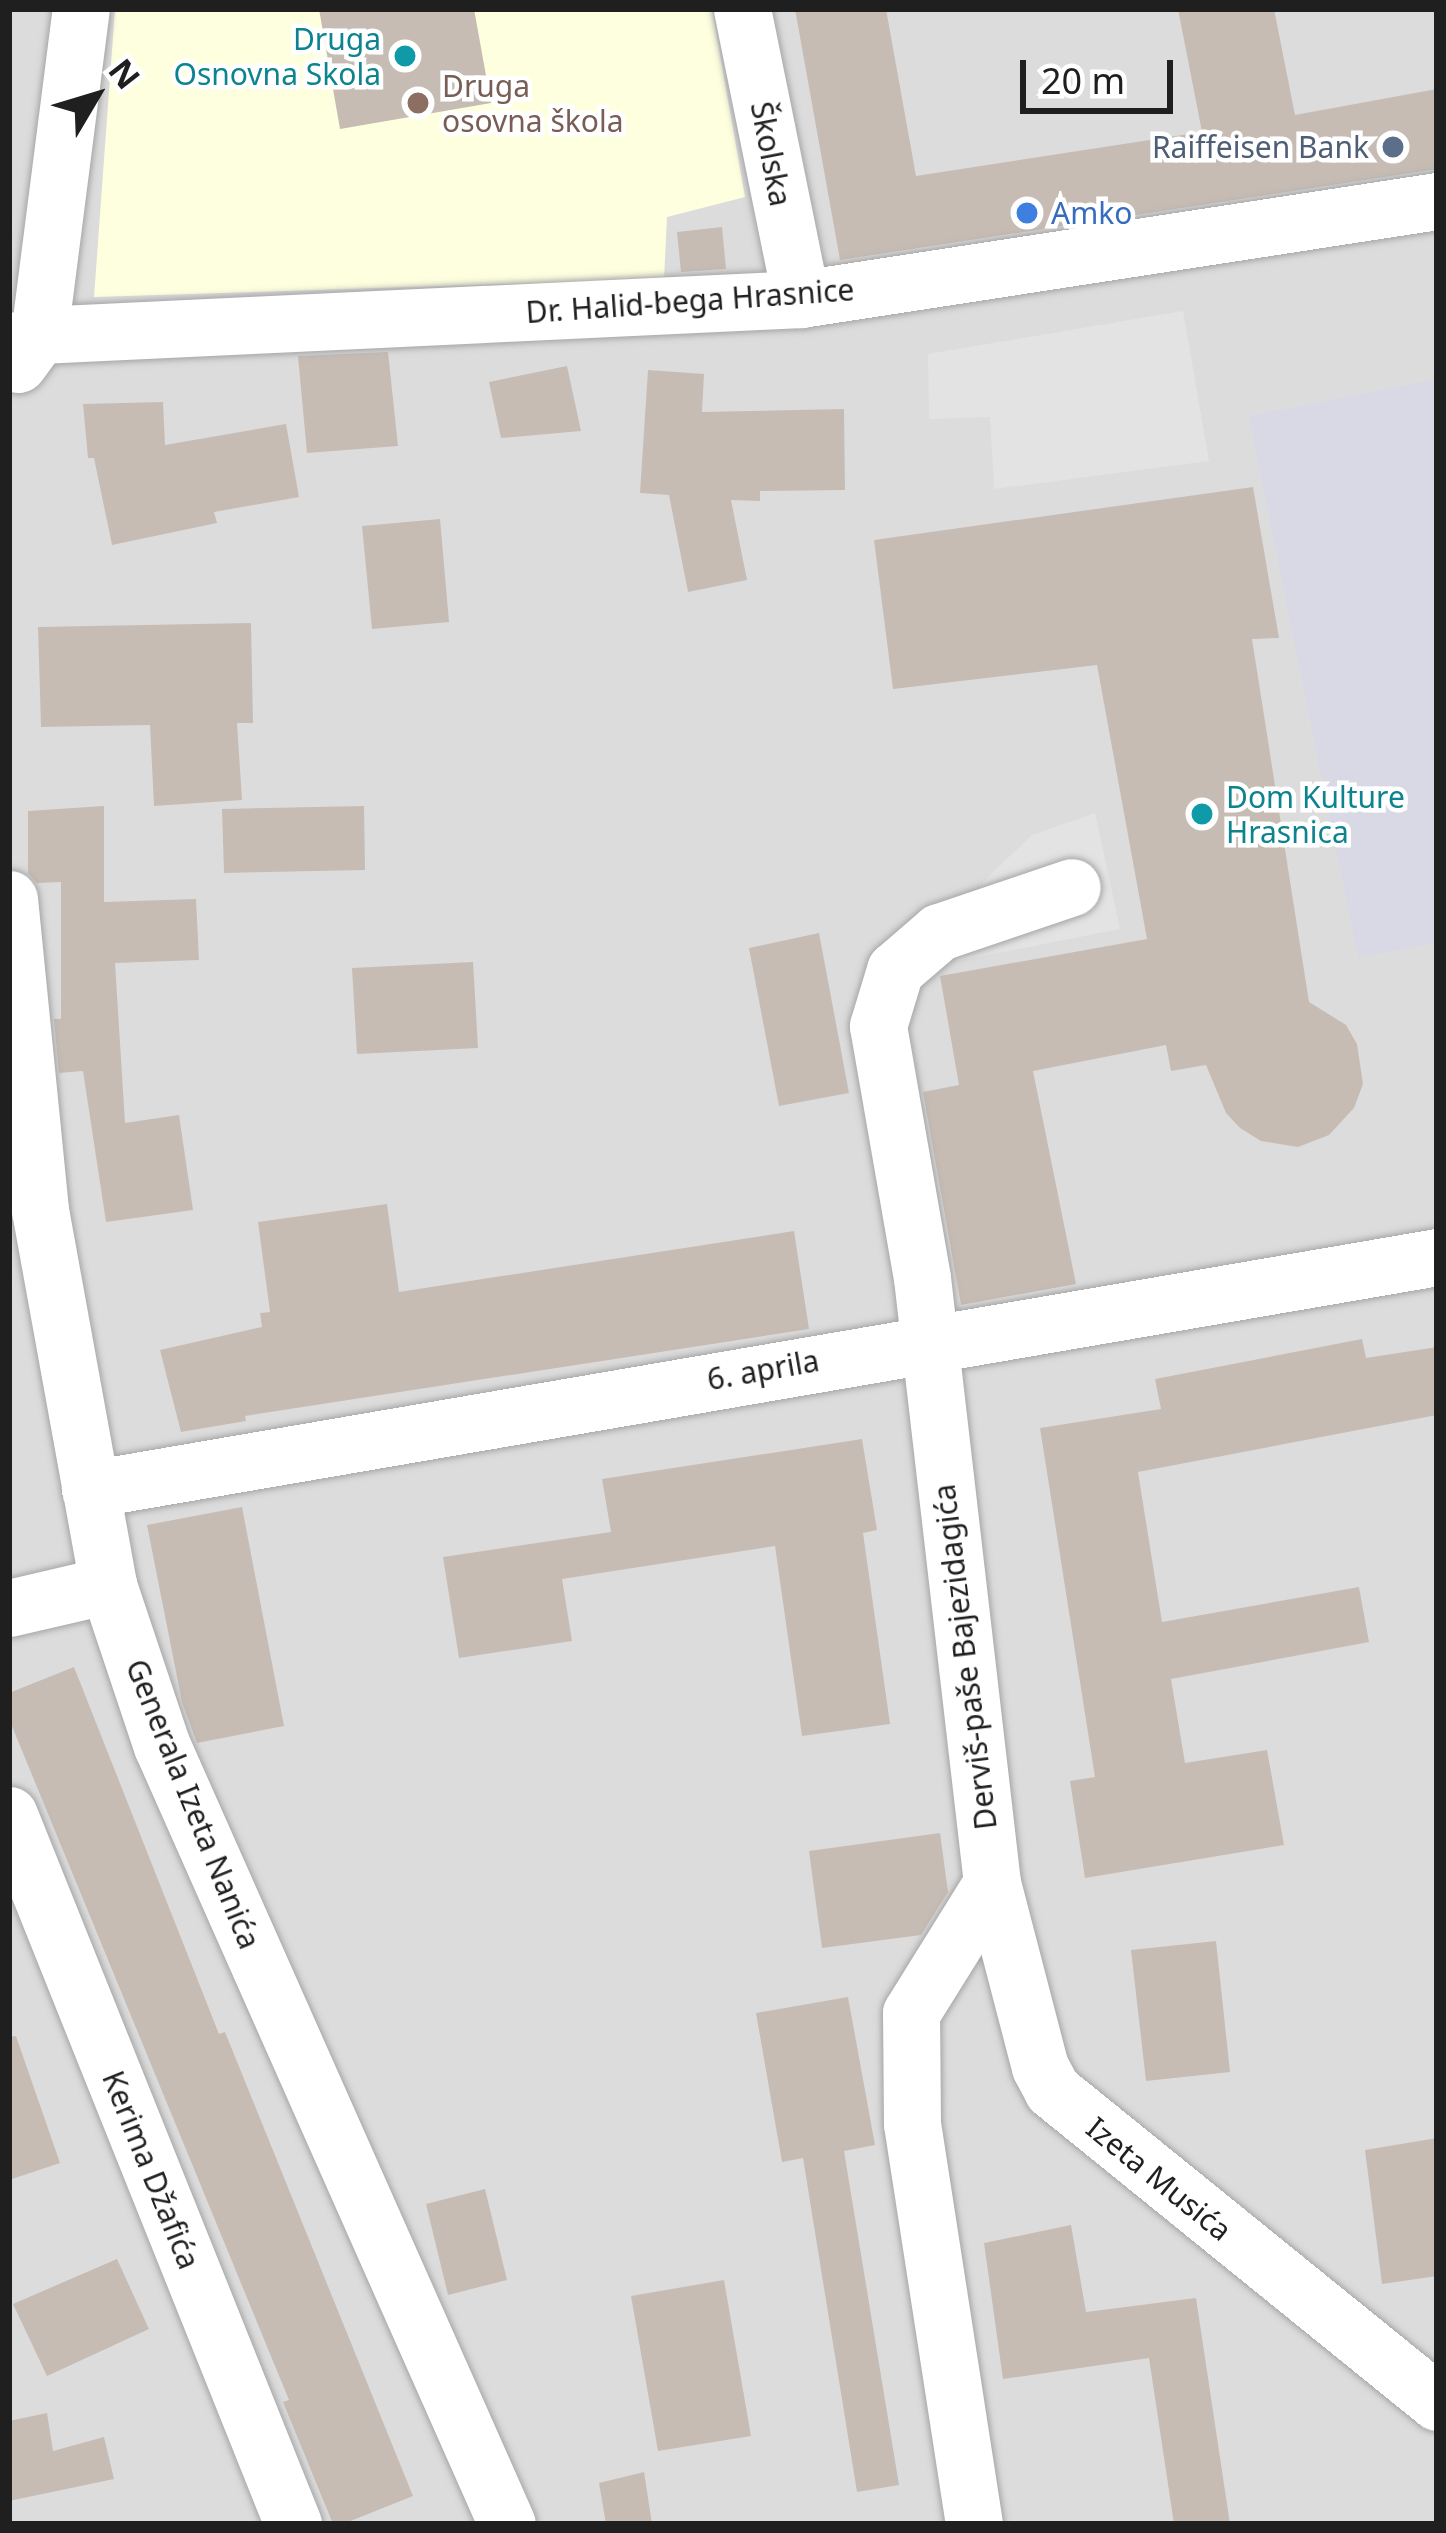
<!DOCTYPE html>
<meta charset="utf-8">
<style>
body{margin:0}
#map{position:relative;width:1446px;height:2533px;overflow:hidden;background:#f0ede5;font-family:"Noto Sans",sans-serif}
div>[style]{position:absolute}
.residential>*{inset:0;background:#dddcdc}
.education>*{inset:0;background:#feffdf}
.parking>*{inset:0;background:#e3e3e3}
.plaza>*{inset:0;background:#d9d9e6}
.building>*{inset:0;background:#c6bcb4}
.roads{filter:drop-shadow(0 0 3px #a6a6a6) drop-shadow(0 0 3px #a6a6a6)}
.street>*{height:57px;margin:-28.5px;padding:0 28.5px;transform-origin:28.5px;border-radius:28.5px;background:#fff}
.dots>*{width:33px;height:33px;translate:-50% -50%;box-sizing:border-box;border:6px solid #fff;border-radius:50%}
span{translate:-50% -50%;white-space:nowrap;text-align:center;line-height:1.15;-webkit-text-stroke:9px #fff;paint-order:stroke}
.culture-label{font-size:30px;color:#0d838f}
.right{translate:-100% -50%;text-align:right}
.left{translate:0 -50%;text-align:left}
.education-label{font-size:30px;color:#785e54}
.service-label{font-size:30px;color:#4e5e75}
.street-label{font-size:30px;color:#1f1f1f}
.shop-label{font-size:30px;color:#366cbe}
.frame{position:absolute;inset:0;border:12px solid #1f1f1f;pointer-events:none}
.north{position:absolute;left:36px;top:36px;width:120px;height:120px;-webkit-text-stroke:9px #fff;paint-order:stroke;rotate:52deg;font-size:33px;font-weight:700;line-height:48px;text-align:center;color:#1f1f1f}
.north::after{content:'';display:block;margin:auto;width:42px;height:54px;background:#1f1f1f;clip-path:polygon(50% 0,100% 100%,50% 72%,0 100%)}
.scale{position:absolute;left:1020px;top:60px;width:153px;height:54px;box-sizing:border-box;border:6px solid #1f1f1f;border-top:0;padding-left:15px;font-size:36px;line-height:42px;white-space:nowrap;color:#1f1f1f;-webkit-text-stroke:9px #fff;paint-order:stroke}
</style>
<div id="map">
<div class="residential">
<div style="clip-path:polygon(9px 9px,1437px 9px,1437px 2524px,9px 2524px)"></div>
</div>
<div class="education">
<div style="clip-path:polygon(115px 9px,712px 9px,745px 197px,667px 217px,664px 279px,94px 297px)"></div>
</div>
<div class="parking">
<div style="clip-path:polygon(1183px 311px,1209px 461px,994px 489px,990px 417px,929px 419px,928px 354px)"></div>
<div style="clip-path:polygon(1095px 813px,1120px 929px,957px 961px,953px 919px,989px 876px,1032px 835px)"></div>
</div>
<div class="plaza">
<div style="clip-path:polygon(1437px 379px,1437px 943px,1358px 958px,1249px 416px)"></div>
</div>
<div class="building">
<div style="clip-path:polygon(319px 9px,474px 9px,491px 103px,340px 129px)"></div>
<div style="clip-path:polygon(795px 9px,886px 9px,916px 176px,1202px 132px,1178px 9px,1274px 9px,1295px 115px,1437px 89px,1437px 169px,840px 260px)"></div>
<div style="clip-path:polygon(722px 227px,726px 269px,681px 272px,677px 232px)"></div>
<div style="clip-path:polygon(388px 352px,398px 446px,307px 453px,298px 356px)"></div>
<div style="clip-path:polygon(567px 366px,581px 431px,501px 438px,489px 382px)"></div>
<div style="clip-path:polygon(648px 370px,704px 374px,702px 412px,844px 409px,845px 490px,760px 491px,760px 501px,731px 500px,747px 580px,688px 592px,669px 495px,640px 493px)"></div>
<div style="clip-path:polygon(163px 402px,165px 445px,286px 424px,299px 497px,214px 512px,217px 523px,112px 545px,94px 458px,88px 458px,83px 404px)"></div>
<div style="clip-path:polygon(1253px 487px,1279px 638px,1252px 639px,1309px 1002px,1346px 1025px,1357px 1044px,1363px 1084px,1354px 1108px,1329px 1135px,1298px 1147px,1261px 1141px,1240px 1128px,1226px 1113px,1206px 1065px,1171px 1071px,1166px 1045px,1033px 1071px,1076px 1284px,961px 1305px,923px 1092px,959px 1085px,940px 976px,1147px 939px,1097px 665px,893px 689px,874px 540px)"></div>
<div style="clip-path:polygon(440px 519px,449px 622px,372px 629px,362px 526px)"></div>
<div style="clip-path:polygon(251px 623px,253px 723px,237px 723px,242px 800px,154px 806px,150px 725px,41px 727px,38px 627px)"></div>
<div style="clip-path:polygon(104px 806px,104px 902px,196px 899px,199px 960px,115px 963px,125px 1123px,179px 1115px,193px 1210px,106px 1222px,83px 1071px,59px 1073px,54px 1019px,61px 1019px,61px 882px,37px 883px,28px 873px,28px 811px)"></div>
<div style="clip-path:polygon(364px 806px,365px 870px,224px 873px,222px 809px)"></div>
<div style="clip-path:polygon(819px 933px,849px 1093px,779px 1106px,749px 948px)"></div>
<div style="clip-path:polygon(473px 962px,478px 1048px,357px 1054px,352px 968px)"></div>
<div style="clip-path:polygon(387px 1204px,399px 1292px,794px 1231px,809px 1329px,245px 1416px,246px 1421px,181px 1432px,160px 1350px,262px 1327px,260px 1313px,270px 1312px,258px 1222px)"></div>
<div style="clip-path:polygon(1362px 1339px,1366px 1358px,1437px 1347px,1437px 1415px,1138px 1472px,1162px 1622px,1359px 1587px,1369px 1642px,1171px 1679px,1185px 1763px,1267px 1750px,1284px 1845px,1085px 1878px,1070px 1781px,1095px 1777px,1040px 1428px,1161px 1409px,1155px 1379px)"></div>
<div style="clip-path:polygon(862px 1439px,877px 1530px,863px 1533px,890px 1724px,802px 1736px,775px 1546px,562px 1579px,572px 1641px,459px 1658px,443px 1557px,611px 1532px,602px 1479px)"></div>
<div style="clip-path:polygon(242px 1507px,284px 1726px,197px 1743px,182px 1702px,147px 1525px)"></div>
<div style="clip-path:polygon(74px 1667px,219px 2034px,225px 2032px,413px 2496px,343px 2524px,333px 2524px,283px 2402px,289px 2400px,9px 1719px,9px 1693px)"></div>
<div style="clip-path:polygon(940px 1833px,948px 1892px,921px 1935px,822px 1948px,809px 1851px)"></div>
<div style="clip-path:polygon(1216px 1941px,1230px 2072px,1146px 2081px,1131px 1950px)"></div>
<div style="clip-path:polygon(848px 1997px,875px 2145px,844px 2151px,899px 2485px,857px 2492px,803px 2158px,782px 2162px,756px 2013px)"></div>
<div style="clip-path:polygon(16px 2036px,60px 2163px,9px 2180px,9px 2037px)"></div>
<div style="clip-path:polygon(1437px 2138px,1437px 2276px,1382px 2284px,1365px 2150px)"></div>
<div style="clip-path:polygon(485px 2189px,507px 2280px,448px 2295px,426px 2204px)"></div>
<div style="clip-path:polygon(1071px 2225px,1086px 2312px,1196px 2298px,1230px 2524px,1174px 2524px,1149px 2358px,1003px 2379px,984px 2243px)"></div>
<div style="clip-path:polygon(117px 2259px,149px 2329px,47px 2376px,13px 2304px)"></div>
<div style="clip-path:polygon(724px 2280px,751px 2436px,658px 2451px,631px 2296px)"></div>
<div style="clip-path:polygon(47px 2413px,53px 2451px,104px 2437px,114px 2479px,9px 2501px,9px 2421px)"></div>
<div style="clip-path:polygon(644px 2472px,652px 2524px,606px 2524px,599px 2483px)"></div>
</div>
<div class="roads">
<div class="street">
<div style="left:742px;top:9px;width:296px;rotate:78.5deg"></div>
<div style="left:9px;top:342px;width:31px;rotate:-13deg"></div>
<div style="left:39px;top:335px;width:763px;rotate:-2.7deg"></div>
<div style="left:801px;top:299px;width:644px;rotate:-8.76deg"></div>
<div style="left:18px;top:364px;width:36px;rotate:-54deg"></div>
<div style="left:39px;top:335px;width:329px;rotate:-82.7deg"></div>
<div style="left:9px;top:899px;width:313px;rotate:84.3deg"></div>
<div style="left:40px;top:1210px;width:381px;rotate:79.7deg"></div>
<div style="left:108px;top:1585px;width:170px;rotate:71.5deg"></div>
<div style="left:162px;top:1746px;width:851px;rotate:66.09deg"></div>
<div style="left:90px;top:1489px;width:1367px;rotate:-9.77deg"></div>
<div style="left:9px;top:1608px;width:102px;rotate:-13.1deg"></div>
<div style="left:9px;top:1815px;width:764px;rotate:68.17deg"></div>
<div style="left:992px;top:1883px;width:190px;rotate:75.4deg"></div>
<div style="left:1040px;top:2067px;width:26px;rotate:62deg"></div>
<div style="left:1052px;top:2090px;width:496px;rotate:39deg"></div>
<div style="left:974px;top:2524px;width:405px;rotate:-98.8deg"></div>
<div style="left:912px;top:2124px;width:111px;rotate:-90.5deg"></div>
<div style="left:911px;top:2013px;width:153px;rotate:-58.1deg"></div>
<div style="left:992px;top:1883px;width:609px;rotate:-96.6deg"></div>
<div style="left:922px;top:1278px;width:256px;rotate:-99.9deg"></div>
<div style="left:878px;top:1026px;width:59px;rotate:-73.1deg"></div>
<div style="left:895px;top:970px;width:58px;rotate:-40.8deg"></div>
<div style="left:939px;top:932px;width:140px;rotate:-18.7deg"></div>
</div>
</div>
<div class="dots">
<div style="left:405px;top:56px;background:#0f9aa8"></div>
<div style="left:418px;top:103px;background:#8d6e63"></div>
<div style="left:1393px;top:147px;background:#5c6f8a"></div>
<div style="left:1027px;top:213px;background:#3f7fe0"></div>
<div style="left:1202px;top:814px;background:#0f9aa8"></div>
</div>
<div class="culture-label">
<span class="right" style="left:381px;top:56px">Druga<br>Osnovna Skola</span>
<span class="left" style="left:1226px;top:814px">Dom Kulture<br>Hrasnica</span>
</div>
<div class="education-label">
<span class="left" style="left:442px;top:103px">Druga<br>osovna škola</span>
</div>
<div class="service-label">
<span class="right" style="left:1369px;top:147px">Raiffeisen Bank</span>
</div>
<div class="street-label">
<span style="left:771px;top:154px;rotate:79deg">Školska</span>
<span style="left:690px;top:301px;rotate:-4deg">Dr. Halid-bega Hrasnice</span>
<span style="left:763px;top:1370px;rotate:-10deg">6. aprila</span>
<span style="left:965px;top:1657px;rotate:-97deg">Derviš-paše Bajezidagića</span>
<span style="left:193px;top:1804px;rotate:68deg">Generala Izeta Nanića</span>
<span style="left:151px;top:2170px;rotate:68deg">Kerima Džafića</span>
<span style="left:1159px;top:2179px;rotate:39deg">Izeta Musića</span>
</div>
<div class="shop-label">
<span class="left" style="left:1051px;top:213px">Amko</span>
</div>
<div class="frame"></div>
<div class="north">N</div>
<div class="scale">20 m</div>
</div>
